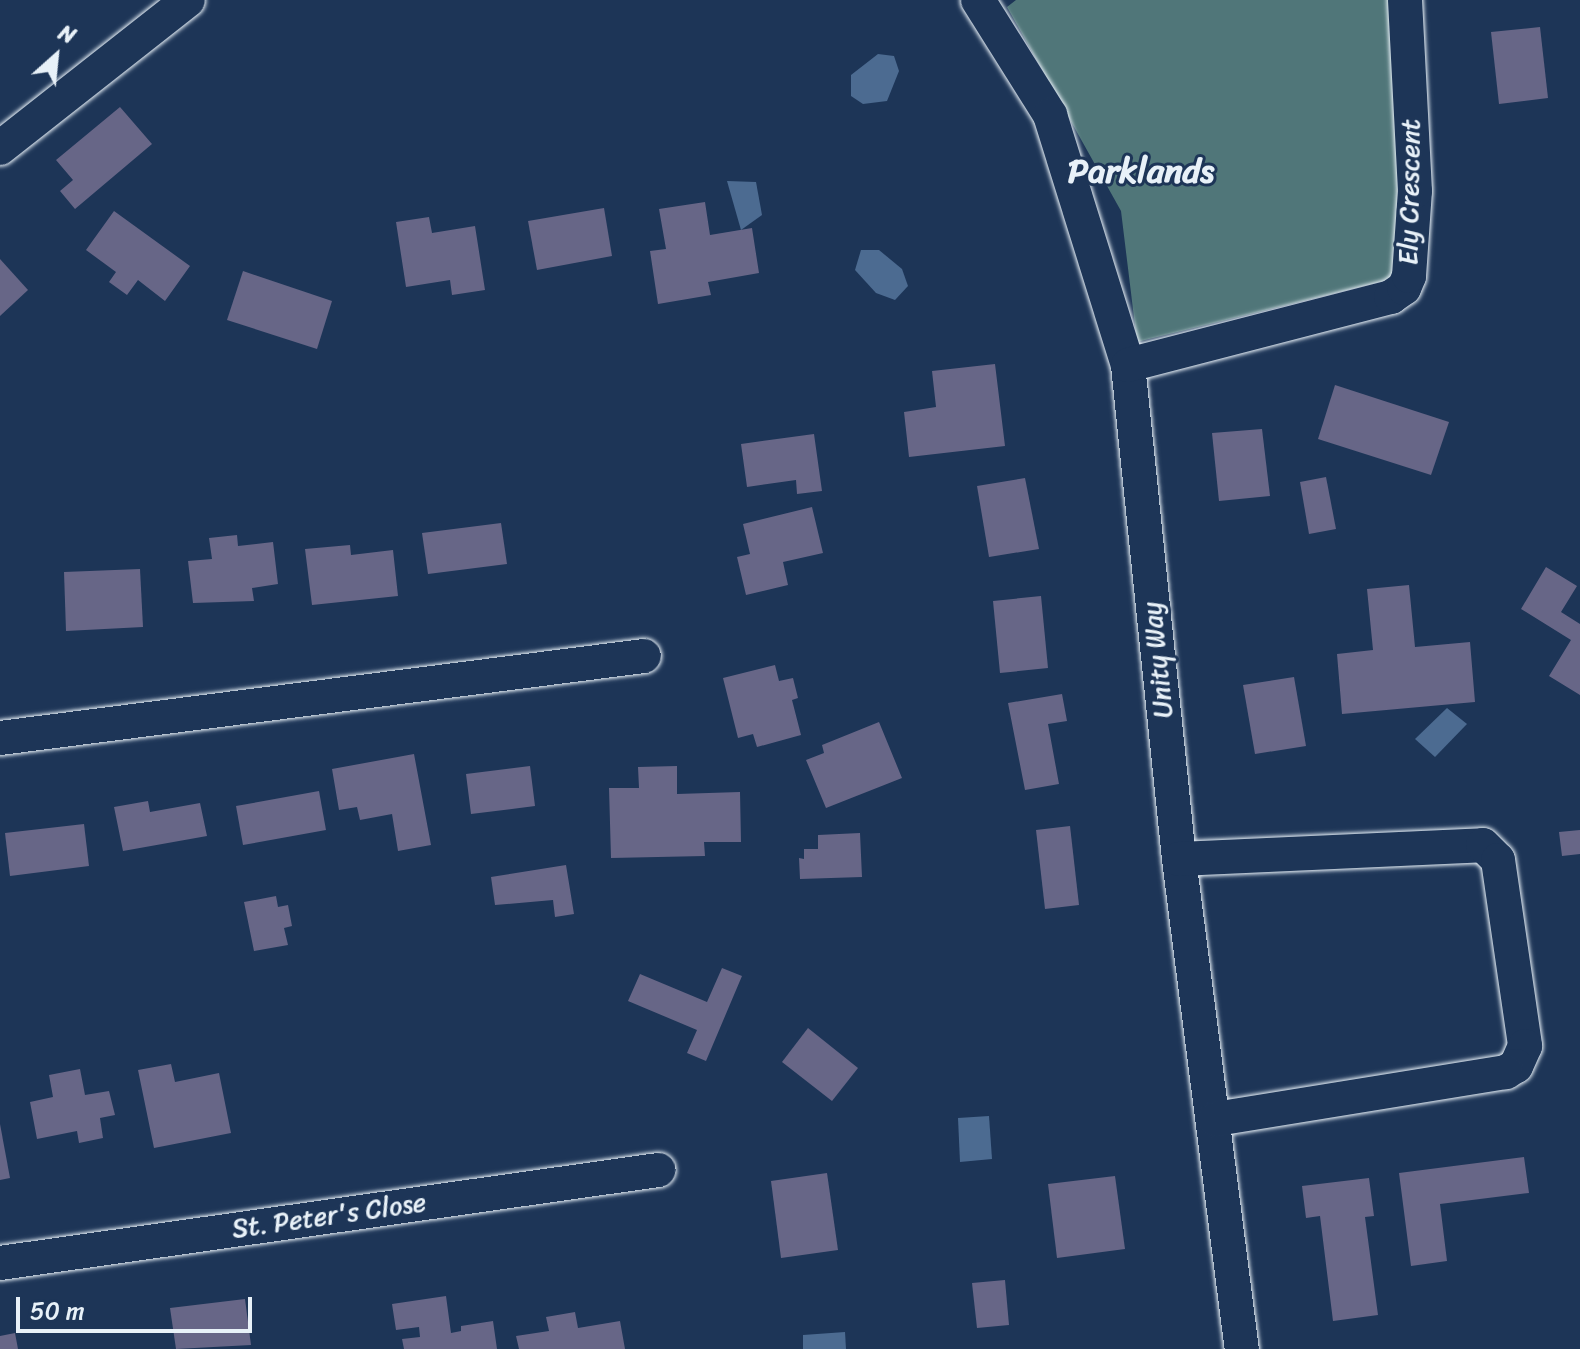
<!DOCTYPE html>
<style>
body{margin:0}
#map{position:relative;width:1580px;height:1349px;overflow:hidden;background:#1d3557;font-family:Sriracha,sans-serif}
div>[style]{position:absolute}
.green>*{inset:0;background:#507679}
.water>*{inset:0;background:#4c6b91}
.building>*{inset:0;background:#676687}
.roads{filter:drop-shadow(0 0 2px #e8f1f8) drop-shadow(0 0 2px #e8f1f8)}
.street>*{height:34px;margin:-17px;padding:0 17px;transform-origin:17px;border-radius:17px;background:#1d3557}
span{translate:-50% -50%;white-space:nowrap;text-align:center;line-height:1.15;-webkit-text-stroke:6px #1d3557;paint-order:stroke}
.street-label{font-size:26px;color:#e8f1f8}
.district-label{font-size:34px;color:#e8f1f8;font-weight:700}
.north{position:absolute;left:16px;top:16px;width:80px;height:80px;-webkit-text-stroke:6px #1d3557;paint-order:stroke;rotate:27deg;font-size:22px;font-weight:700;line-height:32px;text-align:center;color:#e8f1f8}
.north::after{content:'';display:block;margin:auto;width:28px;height:36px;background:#e8f1f8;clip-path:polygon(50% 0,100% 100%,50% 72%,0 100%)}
.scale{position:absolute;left:16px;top:1297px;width:236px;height:36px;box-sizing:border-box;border:4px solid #e8f1f8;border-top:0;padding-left:10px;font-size:24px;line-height:28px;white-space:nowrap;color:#e8f1f8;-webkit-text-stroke:6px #1d3557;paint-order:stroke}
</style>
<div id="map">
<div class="green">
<div style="clip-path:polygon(1016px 0,1397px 0,1400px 277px,1137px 342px,1121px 211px,1007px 7px)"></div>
</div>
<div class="water">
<div style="clip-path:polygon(878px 54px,894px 56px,899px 71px,887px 101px,863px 104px,851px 96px,851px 75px)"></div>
<div style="clip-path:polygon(727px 181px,756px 182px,762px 215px,741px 230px)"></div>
<div style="clip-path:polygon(861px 250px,879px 250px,902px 269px,908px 286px,895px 300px,876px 293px,855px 270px)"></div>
<div style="clip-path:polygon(1447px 708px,1467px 724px,1435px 757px,1415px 739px)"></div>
<div style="clip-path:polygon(989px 1116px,992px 1159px,960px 1162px,958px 1118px)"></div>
<div style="clip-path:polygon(845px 1332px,846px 1349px,803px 1349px,803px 1335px)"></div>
</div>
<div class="building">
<div style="clip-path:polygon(1540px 27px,1548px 98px,1499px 104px,1491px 32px)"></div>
<div style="clip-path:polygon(120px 107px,152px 144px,75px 209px,60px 191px,73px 180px,56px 160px)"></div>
<div style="clip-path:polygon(705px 202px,710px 235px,752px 228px,759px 273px,708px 282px,711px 295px,658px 304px,650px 251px,666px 249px,659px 209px)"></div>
<div style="clip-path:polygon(604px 208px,612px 256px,537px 270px,528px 221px)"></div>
<div style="clip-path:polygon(114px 211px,190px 266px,165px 301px,138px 280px,127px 295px,109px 282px,116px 272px,86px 250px)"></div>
<div style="clip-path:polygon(429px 217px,432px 233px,475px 226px,485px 290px,452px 295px,450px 280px,406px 287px,396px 222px)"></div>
<div style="clip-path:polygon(0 259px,28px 290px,0 316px)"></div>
<div style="clip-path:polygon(243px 271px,332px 301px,317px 349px,227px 320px)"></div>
<div style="clip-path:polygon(995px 364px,1005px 446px,909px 457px,904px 412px,936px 407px,932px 371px)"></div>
<div style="clip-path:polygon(1335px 385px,1449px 422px,1431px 475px,1318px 439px)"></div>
<div style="clip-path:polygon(1262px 429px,1270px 496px,1219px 501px,1212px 433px)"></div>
<div style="clip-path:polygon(814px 434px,822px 491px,797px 494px,796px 480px,747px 487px,741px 444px)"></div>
<div style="clip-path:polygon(1326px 477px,1336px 529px,1309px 534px,1300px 482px)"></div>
<div style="clip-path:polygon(1025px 478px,1039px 549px,989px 557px,977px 486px)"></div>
<div style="clip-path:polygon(812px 507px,823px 553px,783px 562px,788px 585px,746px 595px,737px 557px,750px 554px,743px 524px)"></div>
<div style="clip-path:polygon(501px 523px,507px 564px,428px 574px,422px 533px)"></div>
<div style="clip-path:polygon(237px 535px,238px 546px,273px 542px,278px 584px,252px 588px,254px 601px,193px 603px,188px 561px,212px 559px,209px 538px)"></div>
<div style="clip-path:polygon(350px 545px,351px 555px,393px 550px,398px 596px,312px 605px,305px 549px)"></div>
<div style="clip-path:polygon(1546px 567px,1577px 586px,1561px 612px,1580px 624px,1580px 695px,1549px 676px,1571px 640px,1521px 609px)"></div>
<div style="clip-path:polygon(140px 569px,143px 627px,66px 631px,64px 572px)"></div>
<div style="clip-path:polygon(1409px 585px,1415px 647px,1470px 642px,1475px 702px,1342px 714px,1337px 654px,1373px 650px,1367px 589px)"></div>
<div style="clip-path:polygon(1041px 596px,1048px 668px,1000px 673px,993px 601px)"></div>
<div style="clip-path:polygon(775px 665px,779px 681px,793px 678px,798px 698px,792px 700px,801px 735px,757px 747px,753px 734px,738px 738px,723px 678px)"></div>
<div style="clip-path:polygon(1294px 677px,1306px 746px,1255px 754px,1243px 685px)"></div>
<div style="clip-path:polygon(1062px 694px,1067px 721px,1048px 724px,1059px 784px,1025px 790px,1008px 703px)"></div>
<div style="clip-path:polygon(879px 722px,902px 778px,826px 808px,806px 760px,824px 753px,822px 745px)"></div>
<div style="clip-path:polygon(414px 754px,431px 845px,398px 851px,392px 814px,360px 820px,357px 807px,339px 810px,332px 769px)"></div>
<div style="clip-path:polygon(530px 766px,535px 806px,471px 814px,466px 774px)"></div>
<div style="clip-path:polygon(677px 766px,677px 794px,740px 792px,741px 842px,704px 842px,705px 856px,611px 858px,609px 788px,639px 788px,638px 767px)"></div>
<div style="clip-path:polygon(319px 791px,326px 830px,243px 845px,236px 806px)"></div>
<div style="clip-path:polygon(148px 801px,150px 812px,200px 803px,207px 836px,123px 851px,114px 807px)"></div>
<div style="clip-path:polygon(84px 824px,89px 866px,10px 876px,5px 833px)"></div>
<div style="clip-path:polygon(1070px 826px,1079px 905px,1045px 909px,1036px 830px)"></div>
<div style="clip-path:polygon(1580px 830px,1580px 854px,1562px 856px,1559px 832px)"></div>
<div style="clip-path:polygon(860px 833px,862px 877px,800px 879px,799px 858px,804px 859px,804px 849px,818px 849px,818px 835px)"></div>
<div style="clip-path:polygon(566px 865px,574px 914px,555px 917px,553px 900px,495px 905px,491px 877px)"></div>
<div style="clip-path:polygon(276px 896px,278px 907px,288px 905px,292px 926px,284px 928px,288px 945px,254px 951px,244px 902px)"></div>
<div style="clip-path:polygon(722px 968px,742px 976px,706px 1061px,687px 1053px,697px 1030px,628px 1001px,640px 974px,707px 1002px)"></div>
<div style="clip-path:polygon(808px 1028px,858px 1068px,832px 1101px,782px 1062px)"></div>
<div style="clip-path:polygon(171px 1064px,175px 1082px,219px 1073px,231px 1133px,154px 1148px,138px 1070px)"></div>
<div style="clip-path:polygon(80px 1069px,85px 1095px,109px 1091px,115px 1115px,100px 1118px,103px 1138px,79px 1143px,77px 1131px,37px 1139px,30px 1102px,53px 1097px,49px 1075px)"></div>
<div style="clip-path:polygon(0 1124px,10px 1178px,0 1180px)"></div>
<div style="clip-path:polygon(1524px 1157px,1529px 1193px,1440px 1204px,1447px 1261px,1411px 1266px,1399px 1173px)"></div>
<div style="clip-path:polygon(827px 1173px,838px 1250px,781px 1258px,771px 1181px)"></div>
<div style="clip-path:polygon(1115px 1176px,1125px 1249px,1057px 1258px,1048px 1184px)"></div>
<div style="clip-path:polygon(1369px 1178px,1374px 1216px,1365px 1217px,1378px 1315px,1333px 1321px,1320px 1216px,1306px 1218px,1302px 1186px)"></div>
<div style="clip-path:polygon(1005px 1280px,1009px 1325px,977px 1328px,972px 1283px)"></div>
<div style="clip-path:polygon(446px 1296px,451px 1333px,461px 1331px,461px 1326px,493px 1321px,497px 1349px,404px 1349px,402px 1339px,420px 1337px,419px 1327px,396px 1330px,392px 1304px)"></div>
<div style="clip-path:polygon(245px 1299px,251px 1345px,176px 1349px,170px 1308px)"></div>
<div style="clip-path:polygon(575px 1312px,578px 1328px,620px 1321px,625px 1349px,519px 1349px,516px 1336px,549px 1331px,546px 1317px)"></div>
<div style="clip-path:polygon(15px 1333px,18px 1349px,0 1349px,0 1336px)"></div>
</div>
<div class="roads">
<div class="street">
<div style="left:978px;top:0;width:136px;rotate:57.9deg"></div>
<div style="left:1050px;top:115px;width:262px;rotate:72.7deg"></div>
<div style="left:1128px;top:365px;width:497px;rotate:84.1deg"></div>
<div style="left:1179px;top:859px;width:494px;rotate:82.7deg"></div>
<div style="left:0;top:148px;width:239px;rotate:-38.2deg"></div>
<div style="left:1128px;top:365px;width:272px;rotate:-14.5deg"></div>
<div style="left:1391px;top:297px;width:16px;rotate:-35deg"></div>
<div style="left:1404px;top:288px;width:13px;rotate:-67deg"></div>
<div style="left:1409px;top:276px;width:85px;rotate:-86deg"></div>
<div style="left:1415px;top:191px;width:191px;rotate:-93deg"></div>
<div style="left:0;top:738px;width:649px;rotate:-7.26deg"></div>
<div style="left:1179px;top:859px;width:304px;rotate:-2.6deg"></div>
<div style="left:1483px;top:845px;width:21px;rotate:45deg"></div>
<div style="left:1498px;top:860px;width:188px;rotate:81.7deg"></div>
<div style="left:1525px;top:1046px;width:22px;rotate:114deg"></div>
<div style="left:1516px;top:1066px;width:12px;rotate:149deg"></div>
<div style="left:1506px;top:1072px;width:295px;rotate:170.8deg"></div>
<div style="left:0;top:1263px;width:665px;rotate:-8.04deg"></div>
</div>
</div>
<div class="street-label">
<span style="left:1410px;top:192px;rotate:-89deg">Ely Crescent</span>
<span style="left:1158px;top:660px;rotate:-96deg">Unity Way</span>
<span style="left:329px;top:1216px;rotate:-8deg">St. Peter's Close</span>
</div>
<div class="district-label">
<span style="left:1141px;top:172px">Parklands</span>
</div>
<div class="north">N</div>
<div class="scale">50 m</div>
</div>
